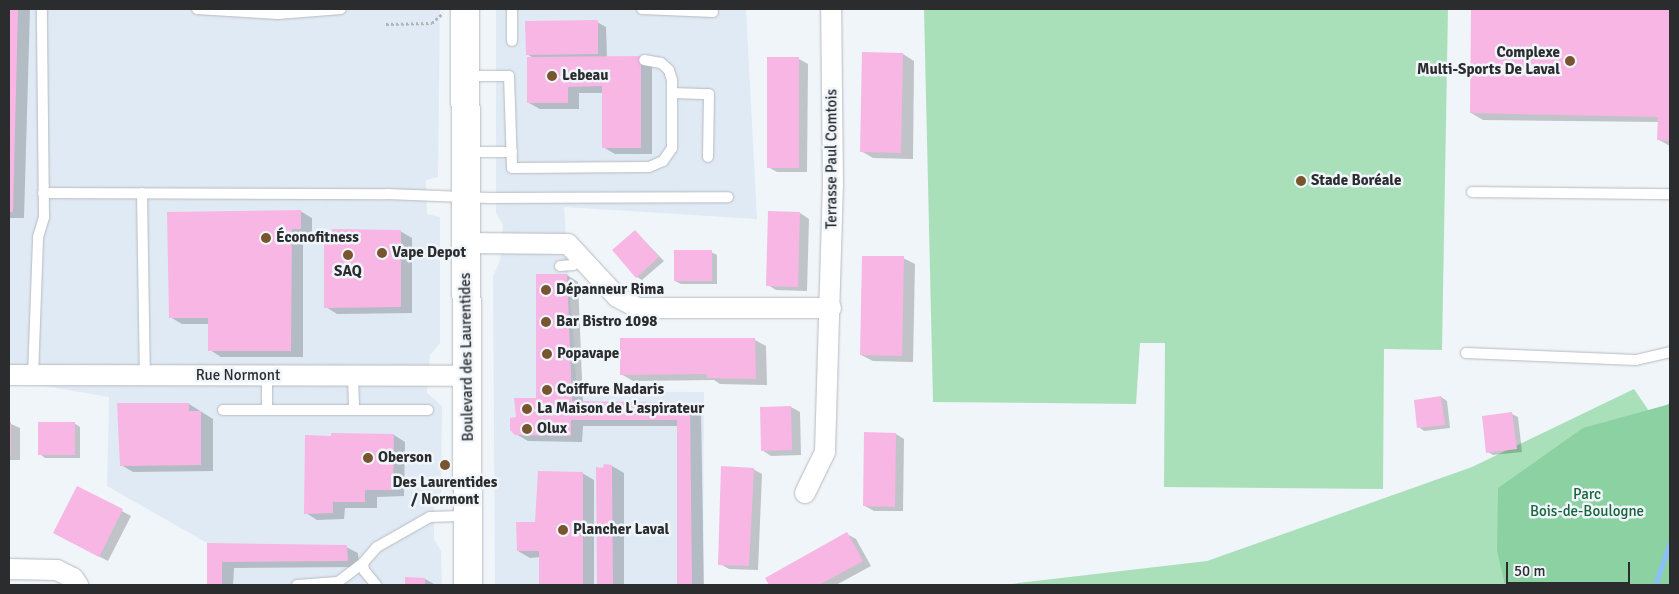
<!DOCTYPE html>
<meta charset="utf-8">
<style>
body{margin:0}
#map{position:relative;width:1679px;height:594px;overflow:hidden;background:#f0f5fa;font-family:Signika,sans-serif}
div>[style]{position:absolute}
.built>*{inset:0;background:#e0eaf5}
.green>*{inset:0;background:#a9e0ba}
.forest>*{inset:0;background:#8bd1a2}
.shadow>*{inset:0;background:#0003}
.stream>*{height:5px;margin:-2.5px;padding:0 2.5px;transform-origin:2.5px;border-radius:2.5px;background:#8ac0f6}
.building>*{inset:0;background:#f8b6e4}
.path>*{height:3px;margin-top:-1.5px;transform-origin:0;background:repeating-linear-gradient(90deg,#b1b4b8 0 2.5px,transparent 0 5px)}
.roads{filter:drop-shadow(0 0 1px #b6babf) drop-shadow(0 0 1px #b6babf)}
.lane>*{height:10px;margin:-5px;padding:0 5px;transform-origin:5px;border-radius:5px;background:#fff}
.street>*{height:20px;margin:-10px;padding:0 10px;transform-origin:10px;border-radius:10px;background:#fff}
.secondary>*{height:28px;margin:-14px;padding:0 14px;transform-origin:14px;border-radius:14px;background:#fff}
.dots>*{width:14px;height:14px;translate:-50% -50%;box-sizing:border-box;border:2px solid #f0f5fa;border-radius:50%}
span{translate:-50% -50%;white-space:nowrap;text-align:center;line-height:1.15;-webkit-text-stroke:5px #f0f5fa;paint-order:stroke}
.poi-label{font-size:15px;color:#2b2c2e;font-weight:700}
.right{translate:-100% -50%;text-align:right}
.left{translate:0 -50%;text-align:left}
.street-label{font-size:15px;color:#2b2c2e}
.park-label{font-size:15px;color:#16643a}
.frame{position:absolute;inset:0;border:10px solid #2b2c2e;pointer-events:none}
.scale{position:absolute;left:1506px;top:562px;width:124px;height:22px;box-sizing:border-box;border:2px solid #2b2c2e;border-top:0;padding-left:6px;font-size:15px;line-height:18px;white-space:nowrap;color:#2b2c2e;-webkit-text-stroke:4px #f0f5fa;paint-order:stroke}
</style>
<div id="map">
<div class="built">
<div style="clip-path:polygon(9px 9px,440px 9px,438px 177px,426px 180px,427px 214px,440px 217px,440px 343px,430px 355px,427px 393px,442px 406px,441px 492px,434px 501px,434px 539px,441px 551px,442px 585px,207px 585px,207px 543px,107px 486px,109px 397px,9px 380px)"></div>
<div style="clip-path:polygon(496px 9px,746px 9px,757px 219px,564px 207px,577px 391px,704px 392px,703px 585px,495px 585px,493px 276px,500px 261px,503px 225px,496px 213px)"></div>
</div>
<div class="green">
<div style="clip-path:polygon(924px 9px,1448px 9px,1442px 350px,1384px 349px,1383px 489px,1164px 487px,1165px 343px,1140px 343px,1136px 404px,933px 402px)"></div>
<div style="clip-path:polygon(1634px 389px,1651px 414px,1670px 403px,1670px 585px,1002px 585px,1207px 561px,1472px 467px)"></div>
</div>
<div class="forest">
<div style="clip-path:polygon(1670px 404px,1670px 585px,1505px 585px,1497px 551px,1498px 488px,1583px 428px)"></div>
</div>
<div class="shadow">
<div style="clip-path:polygon(9px 9px,30px 9px,24px 218px,9px 218px)"></div>
<div style="clip-path:polygon(1472px 9px,1670px 9px,1670px 146px,1659px 140px,1659px 122px,1483px 120px,1471px 113px)"></div>
<div style="clip-path:polygon(597px 22px,606px 27px,607px 58px,652px 64px,652px 154px,615px 154px,603px 147px,603px 93px,579px 93px,579px 109px,540px 109px,529px 103px,535px 59px,527px 54px)"></div>
<div style="clip-path:polygon(903px 54px,914px 61px,913px 159px,873px 158px,861px 151px)"></div>
<div style="clip-path:polygon(769px 58px,799px 59px,808px 64px,807px 172px,777px 172px,768px 167px)"></div>
<div style="clip-path:polygon(300px 211px,312px 218px,312px 235px,303px 235px,303px 357px,221px 357px,210px 350px,209px 324px,182px 324px,170px 317px)"></div>
<div style="clip-path:polygon(800px 213px,809px 219px,807px 291px,776px 290px,768px 285px)"></div>
<div style="clip-path:polygon(400px 231px,412px 238px,412px 313px,337px 314px,326px 307px)"></div>
<div style="clip-path:polygon(635px 231px,664px 261px,642px 280px,637px 277px)"></div>
<div style="clip-path:polygon(711px 252px,717px 255px,717px 284px,681px 284px,675px 281px)"></div>
<div style="clip-path:polygon(903px 258px,915px 264px,913px 362px,873px 361px,861px 355px)"></div>
<div style="clip-path:polygon(567px 275px,578px 282px,583px 403px,690px 404px,701px 411px,704px 585px,678px 585px,678px 426px,583px 426px,582px 442px,528px 441px,516px 434px,517px 419px,538px 399px)"></div>
<div style="clip-path:polygon(755px 340px,766px 346px,767px 385px,720px 384px,714px 380px,633px 381px,621px 374px)"></div>
<div style="clip-path:polygon(1441px 397px,1447px 401px,1450px 428px,1424px 431px,1419px 427px)"></div>
<div style="clip-path:polygon(189px 404px,213px 419px,213px 471px,133px 472px,121px 465px)"></div>
<div style="clip-path:polygon(791px 407px,800px 412px,801px 455px,771px 456px,762px 450px,762px 408px)"></div>
<div style="clip-path:polygon(1512px 414px,1518px 417px,1522px 452px,1493px 455px,1488px 452px)"></div>
<div style="clip-path:polygon(9px 423px,20px 428px,20px 460px,9px 460px)"></div>
<div style="clip-path:polygon(74px 423px,80px 427px,80px 458px,45px 458px,40px 454px)"></div>
<div style="clip-path:polygon(896px 434px,904px 439px,903px 511px,874px 511px,865px 506px)"></div>
<div style="clip-path:polygon(394px 435px,405px 442px,404px 496px,377px 497px,377px 508px,345px 508px,344px 519px,317px 520px,306px 513px)"></div>
<div style="clip-path:polygon(612px 466px,624px 473px,624px 585px,598px 585px,597px 469px)"></div>
<div style="clip-path:polygon(753px 469px,762px 474px,758px 570px,729px 569px,720px 564px)"></div>
<div style="clip-path:polygon(582px 473px,594px 480px,594px 585px,540px 585px,540px 557px,530px 558px,518px 551px)"></div>
<div style="clip-path:polygon(78px 487px,131px 516px,108px 561px,63px 538px)"></div>
<div style="clip-path:polygon(847px 534px,856px 539px,871px 566px,836px 585px,771px 585px,767px 579px)"></div>
<div style="clip-path:polygon(209px 544px,346px 547px,358px 553px,359px 567px,234px 568px,233px 585px,208px 585px)"></div>
<div style="clip-path:polygon(406px 579px,425px 579px,436px 585px,406px 585px)"></div>
</div>
<div class="stream">
<div style="left:1655px;top:585px;width:46px;rotate:-70.8deg"></div>
</div>
<div class="building">
<div style="clip-path:polygon(9px 9px,18px 9px,13px 212px,9px 212px)"></div>
<div style="clip-path:polygon(1471px 9px,1670px 9px,1670px 141px,1657px 140px,1658px 117px,1470px 113px)"></div>
<div style="clip-path:polygon(598px 20px,598px 54px,526px 55px,525px 21px)"></div>
<div style="clip-path:polygon(862px 52px,903px 53px,901px 153px,860px 152px)"></div>
<div style="clip-path:polygon(641px 56px,641px 148px,602px 148px,602px 86px,568px 87px,568px 103px,527px 103px,527px 57px)"></div>
<div style="clip-path:polygon(767px 57px,799px 57px,799px 168px,767px 168px)"></div>
<div style="clip-path:polygon(301px 210px,301px 229px,292px 229px,291px 351px,208px 351px,208px 318px,169px 318px,167px 212px)"></div>
<div style="clip-path:polygon(768px 211px,800px 212px,798px 287px,766px 286px)"></div>
<div style="clip-path:polygon(332px 229px,401px 230px,401px 307px,324px 308px,324px 234px,331px 234px)"></div>
<div style="clip-path:polygon(635px 230px,659px 257px,636px 278px,612px 250px)"></div>
<div style="clip-path:polygon(674px 250px,712px 250px,712px 281px,674px 281px)"></div>
<div style="clip-path:polygon(862px 256px,904px 256px,902px 356px,860px 355px)"></div>
<div style="clip-path:polygon(536px 274px,567px 274px,572px 401px,690px 403px,692px 585px,677px 585px,677px 420px,571px 420px,571px 436px,515px 435px,510px 430px,510px 418px,516px 417px,514px 398px,536px 398px)"></div>
<div style="clip-path:polygon(620px 338px,755px 338px,756px 379px,707px 378px,706px 374px,620px 375px)"></div>
<div style="clip-path:polygon(1441px 396px,1445px 425px,1417px 428px,1414px 400px)"></div>
<div style="clip-path:polygon(117px 403px,189px 403px,189px 411px,201px 411px,201px 465px,120px 466px)"></div>
<div style="clip-path:polygon(791px 406px,792px 450px,761px 451px,760px 407px)"></div>
<div style="clip-path:polygon(1512px 412px,1517px 449px,1486px 453px,1482px 416px)"></div>
<div style="clip-path:polygon(9px 422px,11px 422px,11px 456px,9px 456px)"></div>
<div style="clip-path:polygon(38px 422px,75px 422px,75px 455px,38px 455px)"></div>
<div style="clip-path:polygon(864px 432px,896px 433px,895px 507px,863px 506px)"></div>
<div style="clip-path:polygon(331px 433px,394px 434px,393px 490px,365px 490px,365px 502px,333px 502px,333px 513px,304px 514px,305px 435px,331px 436px)"></div>
<div style="clip-path:polygon(604px 464px,612px 465px,613px 585px,597px 585px,596px 467px,603px 468px)"></div>
<div style="clip-path:polygon(721px 466px,754px 468px,749px 566px,718px 565px)"></div>
<div style="clip-path:polygon(538px 471px,583px 472px,583px 585px,539px 585px,539px 551px,517px 551px,516px 522px,535px 522px)"></div>
<div style="clip-path:polygon(77px 486px,123px 509px,99px 557px,53px 533px)"></div>
<div style="clip-path:polygon(847px 532px,863px 561px,819px 585px,769px 585px,765px 578px)"></div>
<div style="clip-path:polygon(207px 543px,347px 545px,348px 561px,222px 562px,222px 585px,207px 585px)"></div>
<div style="clip-path:polygon(405px 577px,425px 578px,425px 585px,405px 585px)"></div>
</div>
<div class="path">
<div style="left:386px;top:24px;width:46px;rotate:-1.2deg"></div>
<div style="left:432px;top:23px;width:15px;rotate:-42deg"></div>
</div>
<div class="roads">
<div class="lane">
<div style="left:197px;top:9px;width:81px;rotate:3.5deg"></div>
<div style="left:278px;top:14px;width:63px;rotate:-4.5deg"></div>
<div style="left:512px;top:9px;width:32px;rotate:90deg"></div>
<div style="left:642px;top:9px;width:71px;rotate:2.4deg"></div>
<div style="left:467px;top:76px;width:42px"></div>
<div style="left:509px;top:76px;width:92px;rotate:88.1deg"></div>
<div style="left:512px;top:168px;width:137px;rotate:-0.4deg"></div>
<div style="left:649px;top:167px;width:15px;rotate:-23deg"></div>
<div style="left:663px;top:161px;width:16px;rotate:-55deg"></div>
<div style="left:672px;top:148px;width:68px;rotate:-90deg"></div>
<div style="left:672px;top:80px;width:10px;rotate:-107deg"></div>
<div style="left:669px;top:70px;width:11px;rotate:-139deg"></div>
<div style="left:661px;top:63px;width:17px;rotate:-170deg"></div>
<div style="left:673px;top:93px;width:36px;rotate:2deg"></div>
<div style="left:709px;top:94px;width:63px;rotate:90.9deg"></div>
<div style="left:468px;top:152px;width:44px"></div>
<div style="left:1472px;top:192px;width:198px;rotate:0.6deg"></div>
<div style="left:43px;top:193px;width:344px;rotate:0.2deg"></div>
<div style="left:387px;top:194px;width:102px;rotate:2.2deg"></div>
<div style="left:489px;top:198px;width:239px;rotate:-0.2deg"></div>
<div style="left:142px;top:193px;width:183px;rotate:89.1deg"></div>
<div style="left:560px;top:266px;width:13px;rotate:-4deg"></div>
<div style="left:573px;top:265px;width:13px;rotate:-39deg"></div>
<div style="left:1466px;top:353px;width:170px;rotate:2.4deg"></div>
<div style="left:1636px;top:360px;width:35px;rotate:-13deg"></div>
<div style="left:33px;top:376px;width:139px;rotate:-87.9deg"></div>
<div style="left:38px;top:237px;width:21px;rotate:-73deg"></div>
<div style="left:44px;top:217px;width:208px;rotate:-90.6deg"></div>
<div style="left:353px;top:377px;width:33px;rotate:88deg"></div>
<div style="left:223px;top:410px;width:205px"></div>
<div style="left:267px;top:410px;width:34px;rotate:-90deg"></div>
<div style="left:297px;top:585px;width:41px;rotate:-4.2deg"></div>
<div style="left:338px;top:582px;width:31px;rotate:-37deg"></div>
<div style="left:376px;top:585px;width:19px;rotate:-129deg"></div>
<div style="left:364px;top:570px;width:7px;rotate:-98deg"></div>
<div style="left:363px;top:563px;width:21px;rotate:-49deg"></div>
<div style="left:377px;top:547px;width:61px;rotate:-29.5deg"></div>
<div style="left:430px;top:517px;width:37px;rotate:-2deg"></div>
</div>
<div class="street">
<div style="left:466px;top:243px;width:102px;rotate:0.6deg"></div>
<div style="left:568px;top:244px;width:72px;rotate:47.2deg"></div>
<div style="left:617px;top:297px;width:24px;rotate:28deg"></div>
<div style="left:638px;top:308px;width:193px"></div>
<div style="left:9px;top:375px;width:459px;rotate:0.1deg"></div>
<div style="left:805px;top:493px;width:46px;rotate:-64deg"></div>
<div style="left:825px;top:452px;width:266px;rotate:-88.3deg"></div>
<div style="left:833px;top:186px;width:177px;rotate:-90.6deg"></div>
<div style="left:9px;top:569px;width:48px;rotate:1.2deg"></div>
<div style="left:57px;top:570px;width:18px;rotate:27deg"></div>
<div style="left:73px;top:578px;width:9px;rotate:54deg"></div>
</div>
<div class="secondary">
<div style="left:465px;top:9px;width:576px;rotate:89.7deg"></div>
</div>
</div>
<div class="dots">
<div style="left:1570px;top:61px;background:#78552e"></div>
<div style="left:552px;top:76px;background:#78552e"></div>
<div style="left:1301px;top:181px;background:#78552e"></div>
<div style="left:266px;top:238px;background:#78552e"></div>
<div style="left:382px;top:253px;background:#78552e"></div>
<div style="left:348px;top:255px;background:#78552e"></div>
<div style="left:546px;top:290px;background:#78552e"></div>
<div style="left:546px;top:322px;background:#78552e"></div>
<div style="left:547px;top:354px;background:#78552e"></div>
<div style="left:547px;top:390px;background:#78552e"></div>
<div style="left:527px;top:409px;background:#78552e"></div>
<div style="left:527px;top:429px;background:#78552e"></div>
<div style="left:368px;top:458px;background:#78552e"></div>
<div style="left:445px;top:465px;background:#78552e"></div>
<div style="left:563px;top:530px;background:#78552e"></div>
</div>
<div class="poi-label">
<span class="right" style="left:1560px;top:61px">Complexe<br>Multi-Sports De Laval</span>
<span class="left" style="left:562px;top:76px">Lebeau</span>
<span class="left" style="left:1311px;top:181px">Stade Boréale</span>
<span class="left" style="left:276px;top:238px">Éconofitness</span>
<span class="left" style="left:392px;top:253px">Vape Depot</span>
<span style="left:348px;top:272px">SAQ</span>
<span class="left" style="left:556px;top:290px">Dépanneur Rima</span>
<span class="left" style="left:556px;top:322px">Bar Bistro 1098</span>
<span class="left" style="left:557px;top:354px">Popavape</span>
<span class="left" style="left:557px;top:390px">Coiffure Nadaris</span>
<span class="left" style="left:537px;top:409px">La Maison de L'aspirateur</span>
<span class="left" style="left:537px;top:429px">Olux</span>
<span class="left" style="left:378px;top:458px">Oberson</span>
<span style="left:445px;top:491px">Des Laurentides<br>/ Normont</span>
<span class="left" style="left:573px;top:530px">Plancher Laval</span>
</div>
<div class="street-label">
<span style="left:832px;top:159px;rotate:-90deg">Terrasse Paul Comtois</span>
<span style="left:467px;top:357px;rotate:-91deg">Boulevard des Laurentides</span>
<span style="left:238px;top:376px">Rue Normont</span>
</div>
<div class="park-label">
<span style="left:1587px;top:503px">Parc<br>Bois-de-Boulogne</span>
</div>
<div class="frame"></div>
<div class="scale">50 m</div>
</div>
